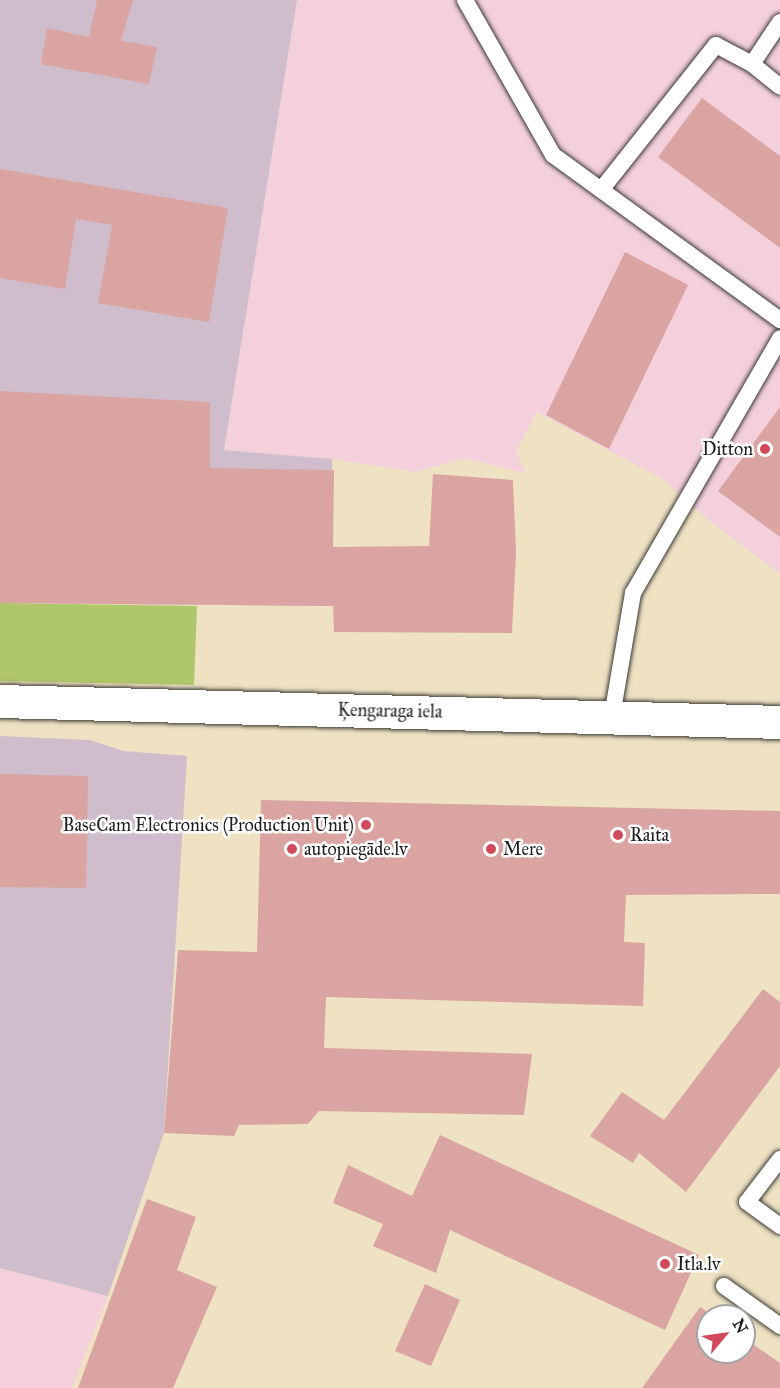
<!DOCTYPE html>
<meta charset="utf-8">
<style>
body{margin:0}
#map{position:relative;width:780px;height:1388px;overflow:hidden;background:#eee2c3;font-family:"IM FELL Great Primer",serif}
div>[style]{position:absolute}
.built>*{inset:0;background:#f4cfdc}
.industrial>*{inset:0;background:#d0bdcc}
.green>*{inset:0;background:#b0c66a}
.building>*{inset:0;background:#daa4a2}
.roads{filter:drop-shadow(0 0 2px #3c3a35) drop-shadow(0 0 2px #3c3a35)}
.service>*{height:16px;margin:-8px;padding:0 8px;transform-origin:8px;border-radius:8px;background:#fff}
.minor>*{height:33px;margin:-16.5px;padding:0 16.5px;transform-origin:16.5px;border-radius:16.5px;background:#fff}
.dots>*{width:16px;height:16px;translate:-50% -50%;box-sizing:border-box;border:3px solid #fff;border-radius:50%}
span{translate:-50% -50%;white-space:nowrap;text-align:center;line-height:1.15;-webkit-text-stroke:5px #fff;paint-order:stroke}
.poi-label{font-size:18px;color:#1c1c1c}
.right{translate:-100% -50%;text-align:right}
.left{translate:0 -50%;text-align:left}
.street-label{font-size:18px;color:#1c1c1c}
.north{position:absolute;left:696px;top:1304px;width:60px;height:60px;box-sizing:border-box;background:#fff;border:2px solid #a4a4a4;border-radius:50%;rotate:61deg;font-size:16px;font-weight:700;line-height:24px;text-align:center;color:#1c1c1c}
.north::after{content:'';display:block;margin:auto;width:21px;height:27px;background:#d1495b;clip-path:polygon(50% 0,100% 100%,50% 72%,0 100%)}
</style>
<div id="map">
<div class="built">
<div style="clip-path:polygon(297px 0,780px 0,780px 574px,707px 519px,664px 480px,537px 412px,516px 451px,525px 473px,464px 458px,416px 472px,332px 459px,224px 450px)"></div>
<div style="clip-path:polygon(0 1268px,108px 1296px,72px 1388px,0 1388px)"></div>
</div>
<div class="industrial">
<div style="clip-path:polygon(0 0,297px 0,224px 450px,332px 459px,333px 606px,0 603px)"></div>
<div style="clip-path:polygon(0 736px,90px 740px,124px 751px,187px 756px,164px 1133px,108px 1296px,0 1268px)"></div>
</div>
<div class="green">
<div style="clip-path:polygon(0 603px,197px 606px,194px 685px,0 681px)"></div>
</div>
<div class="building">
<div style="clip-path:polygon(97px 0,133px 0,121px 41px,157px 47px,149px 84px,41px 64px,47px 28px,89px 37px)"></div>
<div style="clip-path:polygon(702px 98px,780px 156px,780px 248px,658px 157px)"></div>
<div style="clip-path:polygon(0 169px,228px 208px,209px 322px,98px 303px,112px 225px,76px 219px,65px 289px,0 278px)"></div>
<div style="clip-path:polygon(625px 252px,688px 285px,609px 449px,546px 415px)"></div>
<div style="clip-path:polygon(0 391px,210px 402px,210px 468px,334px 470px,333px 547px,429px 546px,433px 474px,513px 480px,516px 553px,512px 633px,334px 632px,333px 606px,0 603px)"></div>
<div style="clip-path:polygon(780px 407px,780px 537px,718px 491px)"></div>
<div style="clip-path:polygon(0 774px,88px 776px,86px 888px,0 887px)"></div>
<div style="clip-path:polygon(261px 800px,780px 811px,780px 894px,626px 895px,624px 942px,645px 943px,643px 1006px,326px 997px,324px 1048px,532px 1054px,524px 1115px,319px 1111px,308px 1124px,239px 1125px,234px 1136px,164px 1133px,178px 950px,257px 952px)"></div>
<div style="clip-path:polygon(763px 989px,780px 1002px,780px 1066px,686px 1192px,639px 1153px,633px 1163px,590px 1136px,622px 1092px,664px 1120px)"></div>
<div style="clip-path:polygon(440px 1135px,699px 1255px,665px 1330px,450px 1230px,436px 1273px,373px 1246px,383px 1224px,333px 1203px,348px 1165px,412px 1196px)"></div>
<div style="clip-path:polygon(147px 1199px,196px 1217px,177px 1270px,217px 1287px,173px 1388px,78px 1388px)"></div>
<div style="clip-path:polygon(425px 1284px,460px 1300px,431px 1366px,395px 1351px)"></div>
<div style="clip-path:polygon(700px 1307px,713px 1316px,708px 1316px,708px 1352px,744px 1352px,744px 1338px,780px 1363px,780px 1388px,642px 1388px)"></div>
</div>
<div class="roads">
<div class="service">
<div style="left:465px;top:0;width:178px;rotate:60.4deg"></div>
<div style="left:553px;top:155px;width:281px;rotate:36deg"></div>
<div style="left:780px;top:22px;width:50px;rotate:123.7deg"></div>
<div style="left:752px;top:64px;width:36px;rotate:39deg"></div>
<div style="left:601px;top:190px;width:185px;rotate:-51.6deg"></div>
<div style="left:716px;top:45px;width:41px;rotate:27.8deg"></div>
<div style="left:612px;top:716px;width:125px;rotate:-80.3deg"></div>
<div style="left:633px;top:593px;width:294px;rotate:-60deg"></div>
<div style="left:780px;top:1159px;width:54px;rotate:127.5deg"></div>
<div style="left:747px;top:1202px;width:41px;rotate:36deg"></div>
<div style="left:724px;top:1286px;width:69px;rotate:35.5deg"></div>
</div>
<div class="minor">
<div style="left:0;top:701px;width:780px;rotate:1.54deg"></div>
</div>
</div>
<div class="dots">
<div style="left:765px;top:449px;background:#d1495b"></div>
<div style="left:366px;top:825px;background:#d1495b"></div>
<div style="left:618px;top:835px;background:#d1495b"></div>
<div style="left:292px;top:849px;background:#d1495b"></div>
<div style="left:491px;top:849px;background:#d1495b"></div>
<div style="left:665px;top:1264px;background:#d1495b"></div>
</div>
<div class="poi-label">
<span class="right" style="left:753px;top:449px">Ditton</span>
<span class="right" style="left:354px;top:825px">BaseCam Electronics (Production Unit)</span>
<span class="left" style="left:630px;top:835px">Raita</span>
<span class="left" style="left:304px;top:849px">autopiegāde.lv</span>
<span class="left" style="left:503px;top:849px">Mere</span>
<span class="left" style="left:677px;top:1264px">Itla.lv</span>
</div>
<div class="street-label">
<span style="left:390px;top:711px;rotate:1deg">Ķengaraga iela</span>
</div>
<div class="north">N</div>
</div>
